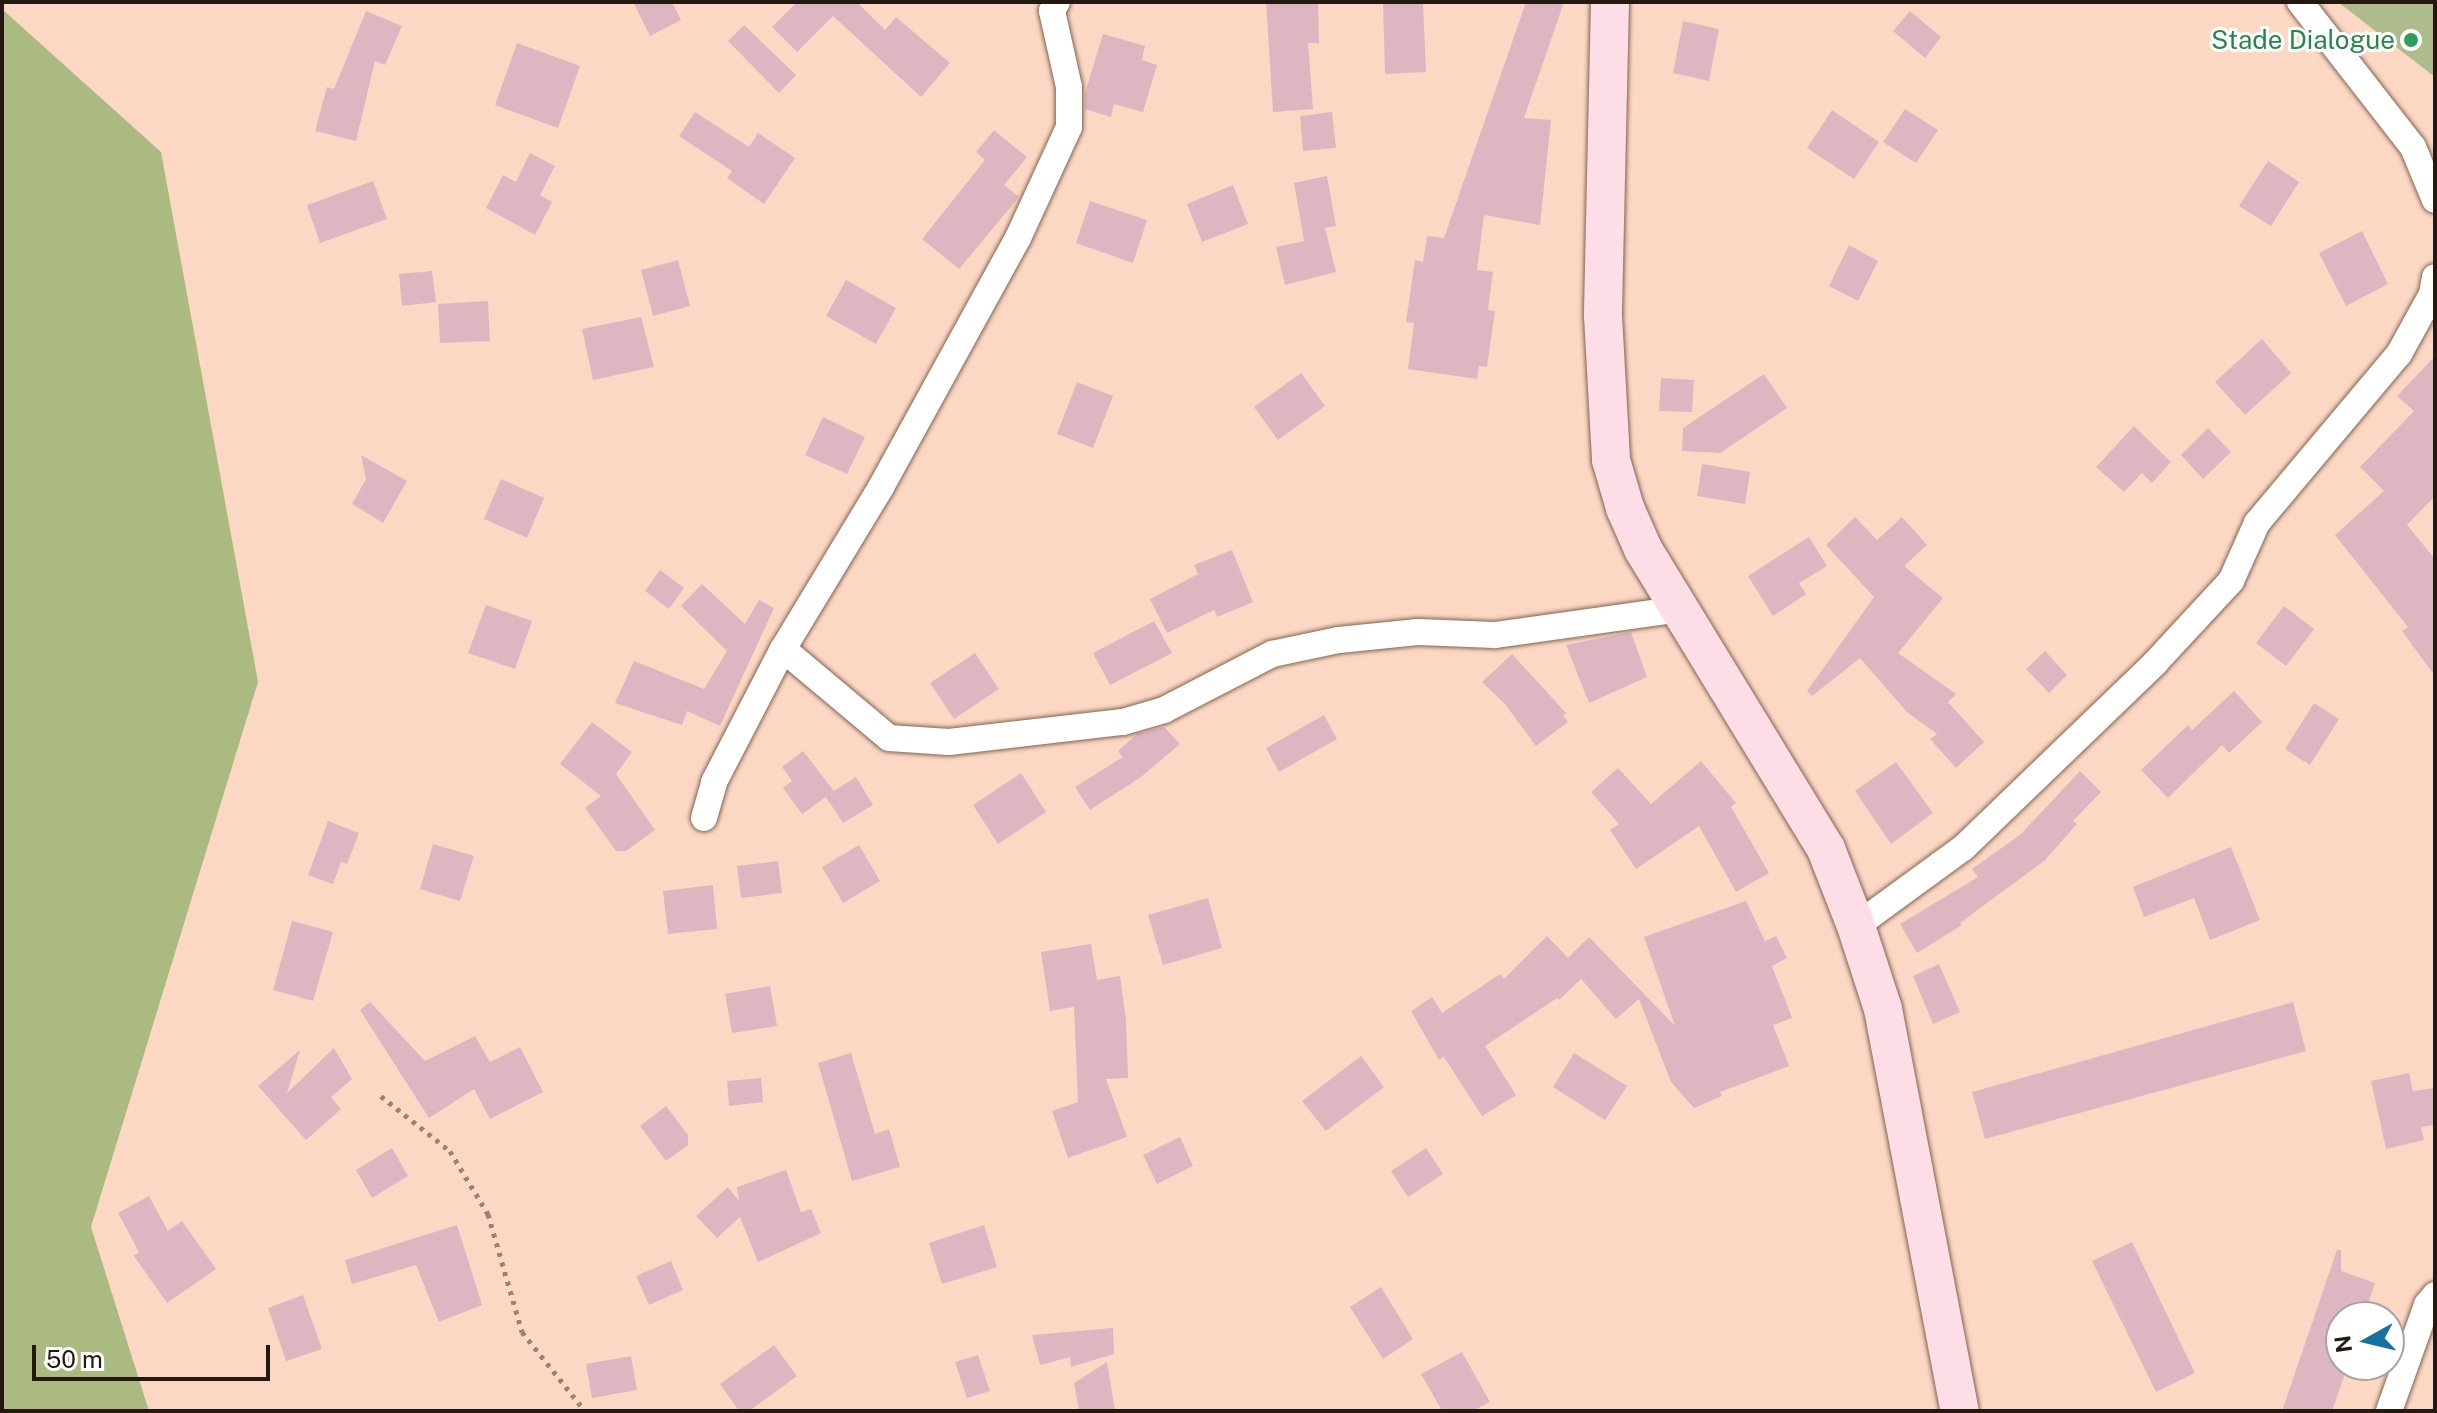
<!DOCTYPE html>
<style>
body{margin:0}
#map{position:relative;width:2437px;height:1413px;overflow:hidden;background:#fcd8c4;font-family:"Public Sans",sans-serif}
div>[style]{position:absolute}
.green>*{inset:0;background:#aebb8c}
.forest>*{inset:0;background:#aaba80}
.building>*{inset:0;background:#deb6c2}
.path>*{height:5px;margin-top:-2.5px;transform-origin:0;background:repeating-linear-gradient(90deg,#9b8273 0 4px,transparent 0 10px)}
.roads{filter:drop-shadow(0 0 2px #836452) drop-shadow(0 0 2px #836452)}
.street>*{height:26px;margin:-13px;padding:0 13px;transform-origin:13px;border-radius:13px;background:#fff}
.secondary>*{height:38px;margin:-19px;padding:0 19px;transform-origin:19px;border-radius:19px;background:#fddee7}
.dots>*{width:22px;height:22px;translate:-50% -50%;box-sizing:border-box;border:4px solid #fff;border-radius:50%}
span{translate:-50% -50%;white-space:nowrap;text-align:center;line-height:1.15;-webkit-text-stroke:6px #fff;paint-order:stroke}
.leisure-label{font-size:26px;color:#27864d}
.right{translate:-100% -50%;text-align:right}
.frame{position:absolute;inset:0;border:4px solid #251811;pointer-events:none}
.north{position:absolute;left:2325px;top:1301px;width:80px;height:80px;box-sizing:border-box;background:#fff;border:2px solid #a8a3a0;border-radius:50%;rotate:262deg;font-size:22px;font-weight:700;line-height:32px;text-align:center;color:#251811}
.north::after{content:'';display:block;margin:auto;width:28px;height:36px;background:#1673a1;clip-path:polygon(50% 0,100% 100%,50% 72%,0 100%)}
.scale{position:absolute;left:32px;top:1345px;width:238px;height:36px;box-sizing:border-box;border:4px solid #251811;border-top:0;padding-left:10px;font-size:24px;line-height:28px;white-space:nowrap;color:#251811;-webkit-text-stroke:6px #fff;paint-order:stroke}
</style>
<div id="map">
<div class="green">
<div style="clip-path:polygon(2338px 2px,2435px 2px,2435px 77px)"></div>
</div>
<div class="forest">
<div style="clip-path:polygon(2px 9px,161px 152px,258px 682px,91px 1227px,149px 1411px,2px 1411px)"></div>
</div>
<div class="building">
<div style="clip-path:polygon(633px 2px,672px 2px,681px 20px,650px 36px)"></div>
<div style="clip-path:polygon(797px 2px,857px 2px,885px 30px,896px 17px,950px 63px,921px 97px,833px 16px,797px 52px,772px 27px)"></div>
<div style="clip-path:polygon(1266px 2px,1318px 2px,1319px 43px,1308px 43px,1313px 109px,1273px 112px)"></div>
<div style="clip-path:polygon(1383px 2px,1423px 2px,1426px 72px,1385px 74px)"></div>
<div style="clip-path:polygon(1526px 2px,1564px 2px,1524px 118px,1551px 120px,1540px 225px,1484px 215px,1477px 270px,1493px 272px,1488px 310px,1495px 311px,1487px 367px,1479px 366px,1477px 379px,1408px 369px,1414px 323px,1406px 322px,1415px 260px,1423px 262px,1427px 236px,1444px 238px)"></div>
<div style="clip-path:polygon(366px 11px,402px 26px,385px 65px,375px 61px,356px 141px,315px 131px,327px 87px,334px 89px)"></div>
<div style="clip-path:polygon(1910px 11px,1941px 37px,1925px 58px,1893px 31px)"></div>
<div style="clip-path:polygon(1683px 21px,1719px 29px,1709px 81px,1673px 73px)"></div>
<div style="clip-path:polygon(744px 25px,796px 75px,779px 93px,728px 41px)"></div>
<div style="clip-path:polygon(1103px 34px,1145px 46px,1142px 60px,1157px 65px,1143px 112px,1114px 104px,1111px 117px,1085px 109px,1085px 93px)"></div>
<div style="clip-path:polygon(517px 43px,580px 66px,558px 128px,495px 105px)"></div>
<div style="clip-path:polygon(1905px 109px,1938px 130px,1916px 163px,1883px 142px)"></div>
<div style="clip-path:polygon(1832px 110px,1879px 142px,1854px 179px,1807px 148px)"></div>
<div style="clip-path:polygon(695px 112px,749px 147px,758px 133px,795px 158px,764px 204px,727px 178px,732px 171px,679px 136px)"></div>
<div style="clip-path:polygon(1332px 112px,1336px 148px,1303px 151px,1300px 116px)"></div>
<div style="clip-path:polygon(994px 130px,1027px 157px,1004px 185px,1019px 197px,959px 269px,922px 239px,985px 160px,976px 152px)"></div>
<div style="clip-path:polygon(530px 153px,555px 166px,540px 195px,552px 202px,535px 235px,486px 208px,503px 175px,516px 182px)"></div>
<div style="clip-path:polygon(2268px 161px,2299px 182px,2271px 226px,2239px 206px)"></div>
<div style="clip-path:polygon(1327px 176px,1336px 226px,1325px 228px,1336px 272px,1285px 285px,1276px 247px,1304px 241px,1294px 183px)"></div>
<div style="clip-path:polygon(373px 181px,387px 219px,320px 243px,307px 205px)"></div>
<div style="clip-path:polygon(1233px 185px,1248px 224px,1202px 242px,1187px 204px)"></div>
<div style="clip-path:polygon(1090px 201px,1147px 220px,1133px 263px,1076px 243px)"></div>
<div style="clip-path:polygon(2362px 231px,2388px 284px,2346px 306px,2319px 253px)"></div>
<div style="clip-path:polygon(1849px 245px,1878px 261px,1858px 301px,1829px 286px)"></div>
<div style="clip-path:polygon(678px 260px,690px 306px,653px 316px,641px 270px)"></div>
<div style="clip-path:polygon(432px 271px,436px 302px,402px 306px,399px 274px)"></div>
<div style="clip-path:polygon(846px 280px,896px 308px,876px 344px,826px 316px)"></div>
<div style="clip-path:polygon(488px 301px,490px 341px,440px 343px,438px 304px)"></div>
<div style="clip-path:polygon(641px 317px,654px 367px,593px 380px,582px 329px)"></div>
<div style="clip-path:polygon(2262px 339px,2291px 373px,2245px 415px,2215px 382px)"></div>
<div style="clip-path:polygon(2435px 356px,2435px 496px,2407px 525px,2435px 559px,2435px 676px,2402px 631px,2408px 627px,2335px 535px,2384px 491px,2360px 467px,2414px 411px,2397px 396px)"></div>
<div style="clip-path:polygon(1301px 373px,1325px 406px,1278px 440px,1254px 407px)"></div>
<div style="clip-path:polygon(1764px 374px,1787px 408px,1720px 453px,1682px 451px,1683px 428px)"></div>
<div style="clip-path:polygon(1661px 378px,1694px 380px,1692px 412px,1659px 411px)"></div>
<div style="clip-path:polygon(1077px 382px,1113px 396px,1093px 448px,1057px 434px)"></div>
<div style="clip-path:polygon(823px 417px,865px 437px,847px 474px,805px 455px)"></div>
<div style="clip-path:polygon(2134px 426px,2171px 462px,2152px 483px,2142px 473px,2124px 492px,2096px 467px)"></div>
<div style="clip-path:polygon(2208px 428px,2231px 452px,2203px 479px,2181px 455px)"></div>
<div style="clip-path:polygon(361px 455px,407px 481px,383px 523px,352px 504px,366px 479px)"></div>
<div style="clip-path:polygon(1702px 464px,1750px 472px,1745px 504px,1697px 496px)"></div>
<div style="clip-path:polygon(501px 479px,544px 498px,527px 538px,484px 519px)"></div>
<div style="clip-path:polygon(1855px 517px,1877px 540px,1902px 517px,1927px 545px,1904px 566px,1943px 598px,1898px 653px,1956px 694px,1948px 702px,1984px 742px,1956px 768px,1930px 739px,1937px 734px,1907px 712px,1860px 658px,1812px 696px,1807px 691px,1874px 597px,1826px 545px)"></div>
<div style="clip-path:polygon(1809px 537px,1827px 566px,1799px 583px,1806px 594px,1773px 616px,1748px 576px)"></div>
<div style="clip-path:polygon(1232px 550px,1253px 602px,1217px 617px,1214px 610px,1167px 633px,1150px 599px,1198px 574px,1194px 565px)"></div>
<div style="clip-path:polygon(660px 570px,684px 588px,669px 609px,645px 591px)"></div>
<div style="clip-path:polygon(702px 584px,745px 624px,759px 600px,774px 608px,720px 726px,687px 711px,682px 725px,615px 703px,634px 661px,704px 689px,727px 651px,681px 606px)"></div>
<div style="clip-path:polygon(486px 605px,532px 621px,515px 669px,468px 653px)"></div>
<div style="clip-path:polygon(2284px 606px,2314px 629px,2286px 666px,2256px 643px)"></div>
<div style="clip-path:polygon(1154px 621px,1172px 653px,1110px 685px,1093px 653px)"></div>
<div style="clip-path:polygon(1631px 632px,1647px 677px,1589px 703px,1566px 645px)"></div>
<div style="clip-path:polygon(2045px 651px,2067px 675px,2049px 693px,2026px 669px)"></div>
<div style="clip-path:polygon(975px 653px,999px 689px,954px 719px,930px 683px)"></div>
<div style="clip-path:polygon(1512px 654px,1567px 714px,1563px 715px,1568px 722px,1536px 746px,1505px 704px,1482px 682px)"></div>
<div style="clip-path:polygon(2234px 691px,2262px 722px,2229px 753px,2222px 745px,2168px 798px,2141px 770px,2188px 725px,2192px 730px)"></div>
<div style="clip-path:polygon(2314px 703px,2339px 719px,2310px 765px,2285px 749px)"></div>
<div style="clip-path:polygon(1324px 715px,1337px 739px,1279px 772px,1266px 748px)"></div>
<div style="clip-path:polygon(592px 722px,632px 752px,616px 774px,655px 830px,626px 851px,616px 851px,585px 808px,601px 796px,560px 764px)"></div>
<div style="clip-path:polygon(1164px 727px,1180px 744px,1141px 777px,1090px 810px,1075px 787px,1123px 757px,1118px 751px,1137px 734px)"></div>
<div style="clip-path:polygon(803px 751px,834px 791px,829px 794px,856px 777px,873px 805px,843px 823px,826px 797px,802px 814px,783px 788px,792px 781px,782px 767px)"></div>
<div style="clip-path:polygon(1701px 761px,1736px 803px,1731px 807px,1769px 873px,1736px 892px,1699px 826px,1636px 869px,1610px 830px,1619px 824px,1591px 792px,1618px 768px,1651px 804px)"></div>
<div style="clip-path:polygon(1896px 762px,1933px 813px,1891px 844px,1855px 791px)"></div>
<div style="clip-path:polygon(2080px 771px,2101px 792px,2073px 821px,2077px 824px,2045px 860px,1960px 923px,1962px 925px,1917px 953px,1900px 924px,1978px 877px,1972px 869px,2021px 834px)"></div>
<div style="clip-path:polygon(1021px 773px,1046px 812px,998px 844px,973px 805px)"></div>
<div style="clip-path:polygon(328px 821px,359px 833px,347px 864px,341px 862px,333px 884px,308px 875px)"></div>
<div style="clip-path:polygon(433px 844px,474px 856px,460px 901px,420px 889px)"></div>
<div style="clip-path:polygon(859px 845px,880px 881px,843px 903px,822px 867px)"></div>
<div style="clip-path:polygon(2231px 847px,2260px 920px,2210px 940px,2194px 898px,2144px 917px,2133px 887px)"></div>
<div style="clip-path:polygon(778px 861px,782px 893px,741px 898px,737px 866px)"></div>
<div style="clip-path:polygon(713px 885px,717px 929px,668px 934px,663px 891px)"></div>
<div style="clip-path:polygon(1208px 898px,1222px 948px,1163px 965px,1148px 915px)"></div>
<div style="clip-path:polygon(1746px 901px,1765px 941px,1776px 936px,1787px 958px,1772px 966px,1792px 1018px,1773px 1025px,1789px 1066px,1720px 1092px,1722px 1096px,1694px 1108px,1671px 1082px,1639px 999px,1616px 1019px,1581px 979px,1559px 1000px,1557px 998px,1485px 1046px,1516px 1095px,1482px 1116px,1444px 1057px,1439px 1060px,1411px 1011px,1432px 997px,1442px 1013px,1500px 974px,1504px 979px,1547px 936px,1568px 958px,1589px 937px,1675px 1026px,1644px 937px)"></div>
<div style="clip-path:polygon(292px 921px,333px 932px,313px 1001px,273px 990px)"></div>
<div style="clip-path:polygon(1091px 944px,1097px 980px,1120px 976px,1126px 1020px,1128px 1078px,1106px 1079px,1127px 1137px,1068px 1158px,1052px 1111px,1078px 1102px,1074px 1007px,1050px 1011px,1041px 952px)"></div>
<div style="clip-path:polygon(1939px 964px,1960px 1012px,1933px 1024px,1913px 976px)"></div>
<div style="clip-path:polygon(770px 986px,777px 1026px,732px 1033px,725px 994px)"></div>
<div style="clip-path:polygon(370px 1002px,425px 1061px,475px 1036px,490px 1062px,520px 1047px,543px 1092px,490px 1119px,474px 1089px,429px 1118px,360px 1010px)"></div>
<div style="clip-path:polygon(2293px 1002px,2306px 1051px,1985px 1139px,1972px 1092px)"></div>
<div style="clip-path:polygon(334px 1048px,352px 1079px,331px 1097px,341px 1109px,306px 1140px,258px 1086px,300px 1050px,287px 1093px)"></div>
<div style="clip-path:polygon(851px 1053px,875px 1134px,889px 1129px,900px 1167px,852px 1181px,818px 1063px)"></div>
<div style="clip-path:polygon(1574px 1053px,1627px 1086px,1605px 1120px,1553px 1087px)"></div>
<div style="clip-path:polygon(1361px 1056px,1384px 1087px,1326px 1131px,1302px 1101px)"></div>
<div style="clip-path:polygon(2409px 1073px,2413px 1091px,2435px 1088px,2435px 1125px,2421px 1127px,2424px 1140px,2386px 1149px,2371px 1081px)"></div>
<div style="clip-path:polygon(761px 1078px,763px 1102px,729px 1106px,727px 1081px)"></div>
<div style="clip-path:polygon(666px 1106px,688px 1135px,688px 1145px,666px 1161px,640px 1126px)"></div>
<div style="clip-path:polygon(1180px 1137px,1193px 1166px,1157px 1184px,1143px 1155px)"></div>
<div style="clip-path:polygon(392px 1148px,408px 1176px,372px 1198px,356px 1170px)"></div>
<div style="clip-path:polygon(1426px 1148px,1443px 1174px,1408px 1197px,1391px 1171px)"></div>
<div style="clip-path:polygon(786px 1170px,801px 1212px,811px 1209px,821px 1233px,758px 1262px,740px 1217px,717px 1238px,696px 1216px,728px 1187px,739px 1201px,737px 1187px)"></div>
<div style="clip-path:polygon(149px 1196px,168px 1231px,182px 1221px,216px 1269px,167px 1303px,134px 1256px,139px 1252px,118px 1213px)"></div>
<div style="clip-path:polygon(457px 1225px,482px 1305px,439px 1322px,416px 1265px,352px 1284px,345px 1260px)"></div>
<div style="clip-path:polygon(984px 1225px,997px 1267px,942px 1284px,929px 1243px)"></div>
<div style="clip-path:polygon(2132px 1242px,2195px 1373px,2156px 1392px,2092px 1261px)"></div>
<div style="clip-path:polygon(2337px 1250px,2341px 1250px,2341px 1271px,2375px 1283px,2364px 1317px,2341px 1317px,2341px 1365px,2348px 1365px,2332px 1411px,2282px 1411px)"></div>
<div style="clip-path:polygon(671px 1261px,683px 1290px,649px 1305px,636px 1276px)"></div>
<div style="clip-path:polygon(1381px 1287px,1413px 1339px,1383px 1359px,1350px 1307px)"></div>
<div style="clip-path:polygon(303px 1295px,322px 1349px,286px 1361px,268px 1308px)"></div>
<div style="clip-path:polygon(1113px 1328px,1114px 1354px,1071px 1367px,1070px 1357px,1040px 1365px,1032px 1335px)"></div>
<div style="clip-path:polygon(774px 1345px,797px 1376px,749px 1411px,739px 1411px,720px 1384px)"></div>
<div style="clip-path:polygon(1462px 1352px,1490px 1402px,1473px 1411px,1442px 1411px,1421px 1374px)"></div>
<div style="clip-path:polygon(978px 1355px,990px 1391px,967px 1398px,955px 1362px)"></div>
<div style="clip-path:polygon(631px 1356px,637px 1390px,592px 1398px,586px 1364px)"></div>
<div style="clip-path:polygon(1107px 1362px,1115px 1411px,1079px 1411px,1074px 1383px)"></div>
</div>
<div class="path">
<div style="left:381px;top:1096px;width:88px;rotate:38.6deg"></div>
<div style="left:450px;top:1151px;width:74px;rotate:58.9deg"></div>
<div style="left:488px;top:1214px;width:123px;rotate:73.9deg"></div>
<div style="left:522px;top:1332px;width:101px;rotate:51.4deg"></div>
</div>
<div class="roads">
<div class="street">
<div style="left:2300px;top:2px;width:184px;rotate:52.1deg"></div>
<div style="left:2413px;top:147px;width:57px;rotate:67.5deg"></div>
<div style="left:783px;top:649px;width:138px;rotate:40deg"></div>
<div style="left:889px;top:738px;width:60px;rotate:3.8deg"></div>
<div style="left:949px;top:742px;width:175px;rotate:-6.6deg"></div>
<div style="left:1123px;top:722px;width:43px;rotate:-16.3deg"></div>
<div style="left:1164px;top:710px;width:122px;rotate:-27.4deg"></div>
<div style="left:1272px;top:654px;width:68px;rotate:-11.8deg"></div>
<div style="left:1339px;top:640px;width:79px;rotate:-5.8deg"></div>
<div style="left:1418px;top:632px;width:77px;rotate:2.2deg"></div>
<div style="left:1495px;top:635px;width:188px;rotate:-8deg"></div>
<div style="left:704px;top:818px;width:37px;rotate:-74deg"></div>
<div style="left:714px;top:782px;width:150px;rotate:-62.6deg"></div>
<div style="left:783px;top:649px;width:189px;rotate:-58.8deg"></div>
<div style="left:881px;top:487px;width:284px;rotate:-61.2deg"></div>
<div style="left:1018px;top:238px;width:122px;rotate:-65.3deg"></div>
<div style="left:1069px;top:127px;width:40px;rotate:-90deg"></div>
<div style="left:1069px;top:87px;width:78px;rotate:-102.6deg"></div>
<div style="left:1052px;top:11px;width:10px;rotate:-61deg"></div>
<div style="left:1856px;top:926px;width:132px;rotate:-36.1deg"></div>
<div style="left:1963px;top:848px;width:267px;rotate:-43.9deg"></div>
<div style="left:2155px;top:663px;width:112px;rotate:-47.2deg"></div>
<div style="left:2231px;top:581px;width:64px;rotate:-65.9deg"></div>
<div style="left:2257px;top:523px;width:221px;rotate:-50deg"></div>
<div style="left:2399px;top:354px;width:68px;rotate:-61.2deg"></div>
<div style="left:2432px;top:294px;width:17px;rotate:-80deg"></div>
<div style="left:2389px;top:1411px;width:113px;rotate:-70.3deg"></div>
<div style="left:2427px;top:1305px;width:13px;rotate:-51deg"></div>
</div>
<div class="secondary">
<div style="left:1610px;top:2px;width:314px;rotate:91.3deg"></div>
<div style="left:1603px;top:316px;width:144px;rotate:86.8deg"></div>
<div style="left:1611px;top:460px;width:50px;rotate:73.7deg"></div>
<div style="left:1625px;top:508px;width:45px;rotate:66.3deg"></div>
<div style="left:1643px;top:549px;width:351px;rotate:58.6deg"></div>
<div style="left:1826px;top:849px;width:83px;rotate:68.7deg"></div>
<div style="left:1856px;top:926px;width:87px;rotate:72deg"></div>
<div style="left:1883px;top:1009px;width:409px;rotate:79.2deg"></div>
</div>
</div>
<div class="dots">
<div style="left:2411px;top:40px;background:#2e9e5b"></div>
</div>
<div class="leisure-label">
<span class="right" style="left:2395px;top:40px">Stade Dialogue</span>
</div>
<div class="frame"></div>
<div class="north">N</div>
<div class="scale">50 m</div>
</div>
